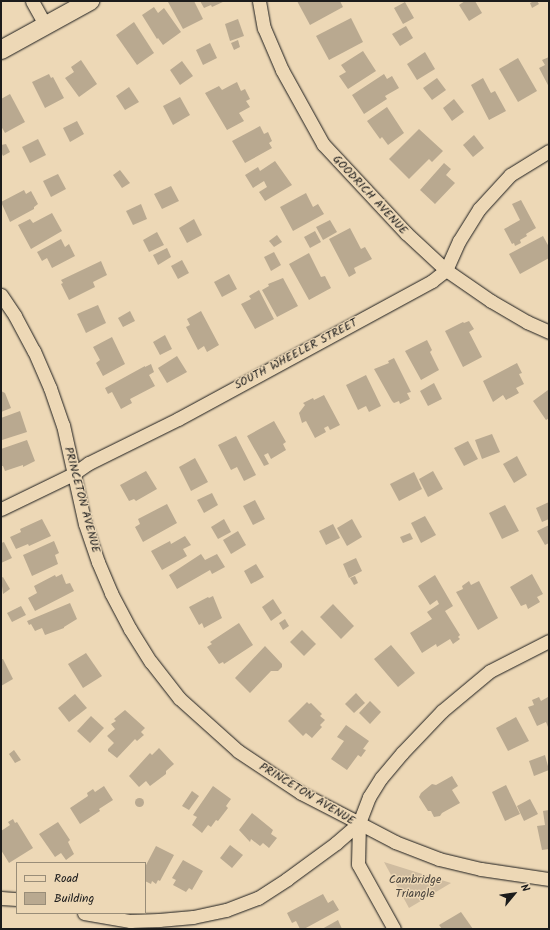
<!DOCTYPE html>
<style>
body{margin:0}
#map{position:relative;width:550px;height:930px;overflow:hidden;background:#edd8b6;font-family:Kalam,sans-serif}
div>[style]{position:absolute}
.green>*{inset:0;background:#cfbca0}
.building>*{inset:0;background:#b9a990}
.round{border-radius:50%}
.roads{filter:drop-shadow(0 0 1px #1c1c1c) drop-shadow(0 0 1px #1c1c1c)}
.street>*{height:13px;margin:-6.5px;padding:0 6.5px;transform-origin:6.5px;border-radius:6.5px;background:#edd8b6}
.secondary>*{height:18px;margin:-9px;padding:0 9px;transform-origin:9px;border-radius:9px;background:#edd8b6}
span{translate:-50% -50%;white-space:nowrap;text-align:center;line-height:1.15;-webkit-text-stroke:3px #edd8b6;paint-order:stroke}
.street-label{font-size:12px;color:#1c1c1c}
.park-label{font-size:12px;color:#49443d}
.frame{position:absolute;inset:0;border:2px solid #1c1c1c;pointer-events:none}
.legend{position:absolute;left:16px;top:862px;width:130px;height:52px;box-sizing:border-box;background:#edd8b6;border:1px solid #998d78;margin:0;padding:5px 7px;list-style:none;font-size:12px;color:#1c1c1c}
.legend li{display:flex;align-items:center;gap:8px;height:20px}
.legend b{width:20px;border:1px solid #998d78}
.north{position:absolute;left:494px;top:874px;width:40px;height:40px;-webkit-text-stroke:3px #edd8b6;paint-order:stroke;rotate:61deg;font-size:11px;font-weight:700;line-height:16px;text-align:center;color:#1c1c1c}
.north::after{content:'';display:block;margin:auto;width:14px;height:18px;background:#1c1c1c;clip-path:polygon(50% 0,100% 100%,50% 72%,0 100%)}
</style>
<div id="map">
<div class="green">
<div style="clip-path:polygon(384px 862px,451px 883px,409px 908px)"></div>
</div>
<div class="building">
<div style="clip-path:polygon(169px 1px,194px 1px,203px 19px,183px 29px,168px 2px)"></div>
<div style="clip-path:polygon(200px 1px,225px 1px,212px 7px,211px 5px,204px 8px)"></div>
<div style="clip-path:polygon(297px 1px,340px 1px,343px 7px,310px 25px)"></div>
<div style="clip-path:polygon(465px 1px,475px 1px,482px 13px,469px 21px,459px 5px)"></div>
<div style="clip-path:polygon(534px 1px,537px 1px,539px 4px,532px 8px,530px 3px)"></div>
<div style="clip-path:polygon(405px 2px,414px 18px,403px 24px,394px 8px)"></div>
<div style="clip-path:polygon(154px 7px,158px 13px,164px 8px,181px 32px,163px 45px,158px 38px,157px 39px,142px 15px)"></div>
<div style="clip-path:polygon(351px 18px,363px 42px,329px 60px,316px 36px)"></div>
<div style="clip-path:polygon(238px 19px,244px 36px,230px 41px,225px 24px)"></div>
<div style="clip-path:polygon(134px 22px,154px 53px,137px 65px,116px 35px)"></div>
<div style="clip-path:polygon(406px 26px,413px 38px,400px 46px,392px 34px)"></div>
<div style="clip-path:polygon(238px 40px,240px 47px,234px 50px,231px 43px)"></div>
<div style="clip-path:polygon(210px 43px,217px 58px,203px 65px,196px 50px)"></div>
<div style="clip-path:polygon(363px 51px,376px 71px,348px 89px,339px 76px,346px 72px,341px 65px)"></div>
<div style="clip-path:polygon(425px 52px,435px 69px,417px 80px,407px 64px)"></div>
<div style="clip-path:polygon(549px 57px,549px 87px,539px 68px,545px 65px,542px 60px)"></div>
<div style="clip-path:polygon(518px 58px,537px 91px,518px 102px,499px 69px)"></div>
<div style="clip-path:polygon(81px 60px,97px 84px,79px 97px,65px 78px,74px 72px,71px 67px)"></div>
<div style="clip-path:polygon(182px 61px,193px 76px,180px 85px,170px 70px)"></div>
<div style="clip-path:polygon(49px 74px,51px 78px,53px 77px,64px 98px,45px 108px,32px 82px)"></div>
<div style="clip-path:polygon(384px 74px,387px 79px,392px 76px,399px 88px,385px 96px,387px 99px,364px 114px,352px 95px)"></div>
<div style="clip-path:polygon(437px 78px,446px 90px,432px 100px,423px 88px)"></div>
<div style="clip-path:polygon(483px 78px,491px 93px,495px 91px,506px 111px,489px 120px,471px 85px)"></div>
<div style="clip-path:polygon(237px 82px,241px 91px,245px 89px,250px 99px,246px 101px,250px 107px,239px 113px,244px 121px,227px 130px,205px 93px,219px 86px,222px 90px)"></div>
<div style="clip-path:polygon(129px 87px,139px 102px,125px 110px,116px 96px)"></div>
<div style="clip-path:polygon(10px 94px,25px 122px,5px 133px,1px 126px,1px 99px)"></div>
<div style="clip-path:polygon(180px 97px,190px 115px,173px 125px,163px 106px)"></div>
<div style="clip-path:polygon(454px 99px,464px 112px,452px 121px,443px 108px)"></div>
<div style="clip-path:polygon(387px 107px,404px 133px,388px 145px,382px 137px,380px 139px,367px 121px)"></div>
<div style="clip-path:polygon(77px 121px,84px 134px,70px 142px,63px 128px)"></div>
<div style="clip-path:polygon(260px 126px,264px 134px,268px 132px,272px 141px,269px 143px,272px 148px,245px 163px,232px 141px)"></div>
<div style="clip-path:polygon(419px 129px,443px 151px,432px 162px,429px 159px,409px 179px,389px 159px)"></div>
<div style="clip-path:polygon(474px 135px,484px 148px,473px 157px,463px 145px)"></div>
<div style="clip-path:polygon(38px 139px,46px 155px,30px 163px,22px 147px)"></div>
<div style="clip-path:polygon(6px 144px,10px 152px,3px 156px,1px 152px,1px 145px)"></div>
<div style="clip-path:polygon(275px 161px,292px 185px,265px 201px,259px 192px,267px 187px,264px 181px,253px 188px,245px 175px,258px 167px,260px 171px)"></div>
<div style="clip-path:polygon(444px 163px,451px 169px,446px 175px,455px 183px,435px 204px,420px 190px)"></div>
<div style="clip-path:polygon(120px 170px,130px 183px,122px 188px,113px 175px)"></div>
<div style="clip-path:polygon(58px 174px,66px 189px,51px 197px,43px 181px)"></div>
<div style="clip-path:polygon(171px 186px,179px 201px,162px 209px,154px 194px)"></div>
<div style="clip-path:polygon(24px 190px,26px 194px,31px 191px,38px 204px,34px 207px,34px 209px,10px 222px,1px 202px)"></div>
<div style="clip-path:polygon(306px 193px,313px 207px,318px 204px,324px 214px,293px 231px,280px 207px)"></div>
<div style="clip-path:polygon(521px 200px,536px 228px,526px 234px,527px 236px,520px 240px,521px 243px,515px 246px,514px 243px,512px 244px,504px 229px,520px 220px,512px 204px)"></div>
<div style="clip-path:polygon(141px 204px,147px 219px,133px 225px,126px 211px)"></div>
<div style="clip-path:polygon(52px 213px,62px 231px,31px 249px,18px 225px,30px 219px,33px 223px)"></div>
<div style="clip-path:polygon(194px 219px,202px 235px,187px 243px,179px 228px)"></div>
<div style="clip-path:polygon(330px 220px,337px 232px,323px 240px,316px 227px)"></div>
<div style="clip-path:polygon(350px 228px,361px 249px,365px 247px,372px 259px,354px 268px,356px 273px,349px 277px,329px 239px)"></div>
<div style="clip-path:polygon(315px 231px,321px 242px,310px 248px,304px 237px)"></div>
<div style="clip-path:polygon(157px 232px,164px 245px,149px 252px,143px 240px)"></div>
<div style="clip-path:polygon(277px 235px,282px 242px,274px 247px,269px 241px)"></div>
<div style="clip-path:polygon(543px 236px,549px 247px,549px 258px,520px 274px,509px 254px)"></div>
<div style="clip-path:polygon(61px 239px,65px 247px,69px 244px,75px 256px,52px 268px,47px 258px,42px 261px,37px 252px)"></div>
<div style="clip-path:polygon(167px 248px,171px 257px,158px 265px,153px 255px)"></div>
<div style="clip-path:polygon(274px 252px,281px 265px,271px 271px,264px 257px)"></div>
<div style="clip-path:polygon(309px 253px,321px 277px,325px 276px,331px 288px,309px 300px,289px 264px)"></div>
<div style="clip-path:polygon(182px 260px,189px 273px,178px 279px,171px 266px)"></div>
<div style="clip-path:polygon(101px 261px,107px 275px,93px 282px,95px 287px,69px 300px,61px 284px,63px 283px,61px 280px)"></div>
<div style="clip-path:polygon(229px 274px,237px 289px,222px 297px,214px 282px)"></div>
<div style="clip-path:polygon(283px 278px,298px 306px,277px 317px,262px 290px,269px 286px,268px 284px)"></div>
<div style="clip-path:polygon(259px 290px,274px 319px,255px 329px,241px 304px,251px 299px,249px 296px)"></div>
<div style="clip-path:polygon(98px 305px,106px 323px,86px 333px,77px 314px)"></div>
<div style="clip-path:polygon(130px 311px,135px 321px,123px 327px,118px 318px)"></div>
<div style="clip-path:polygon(201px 311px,219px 345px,207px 352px,204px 346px,198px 350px,186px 327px,190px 325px,187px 319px)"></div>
<div style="clip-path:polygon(469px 321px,474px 329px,469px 332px,482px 357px,463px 367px,445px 331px,463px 322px,464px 323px)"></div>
<div style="clip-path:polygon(165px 335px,172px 349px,160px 355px,153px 342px)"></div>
<div style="clip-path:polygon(112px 337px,125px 364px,103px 376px,96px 363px,100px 360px,93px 347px)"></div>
<div style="clip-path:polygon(427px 340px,432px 350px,430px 352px,439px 370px,421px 380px,405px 351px)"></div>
<div style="clip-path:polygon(177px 356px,187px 372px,167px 383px,158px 368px)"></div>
<div style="clip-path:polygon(394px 358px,411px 392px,407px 393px,410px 399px,400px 404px,399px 401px,394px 403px,392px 401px,374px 369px,389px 363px,388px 361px)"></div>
<div style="clip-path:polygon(517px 363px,522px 373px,519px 374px,524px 384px,516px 388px,519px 393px,506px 400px,503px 395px,493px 402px,483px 381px)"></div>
<div style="clip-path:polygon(151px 364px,154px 372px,149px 375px,155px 386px,130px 399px,132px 403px,121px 409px,112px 392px,108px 394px,105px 388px,145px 366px,145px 367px)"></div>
<div style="clip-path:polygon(366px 375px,381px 406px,369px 412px,366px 406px,358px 410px,346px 385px)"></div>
<div style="clip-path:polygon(434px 383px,442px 399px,428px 406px,420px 391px)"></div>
<div style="clip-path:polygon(548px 390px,549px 418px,546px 420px,533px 401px)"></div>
<div style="clip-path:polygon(1px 391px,5px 393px,11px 408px,1px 412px)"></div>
<div style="clip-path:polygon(324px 395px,340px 425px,330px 430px,328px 426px,324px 428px,326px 432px,315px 438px,306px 421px,302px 423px,299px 413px,305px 405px,303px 403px,313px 398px,314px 400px)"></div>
<div style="clip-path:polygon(20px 411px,27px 432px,2px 440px,1px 418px)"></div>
<div style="clip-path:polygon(274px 421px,286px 442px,283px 444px,286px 450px,271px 459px,268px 453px,264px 455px,269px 464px,264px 466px,247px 436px)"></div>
<div style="clip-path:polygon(492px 434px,500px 452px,482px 459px,475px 440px)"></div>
<div style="clip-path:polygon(236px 436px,256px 475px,244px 481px,237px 467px,231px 470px,218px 445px)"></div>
<div style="clip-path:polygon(27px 440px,35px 461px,23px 467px,23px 465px,5px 471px,3px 466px,1px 466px,1px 449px)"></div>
<div style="clip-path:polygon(468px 441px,478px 459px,464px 466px,454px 448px)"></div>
<div style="clip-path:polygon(517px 456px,527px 475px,514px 483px,503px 464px)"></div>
<div style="clip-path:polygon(195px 458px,208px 482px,191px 491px,179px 467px)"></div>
<div style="clip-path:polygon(146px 471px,157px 489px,136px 501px,134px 499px,129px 501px,120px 485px)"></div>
<div style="clip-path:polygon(433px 471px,443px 489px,428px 497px,419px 479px)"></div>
<div style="clip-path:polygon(414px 472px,422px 489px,399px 501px,390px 484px)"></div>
<div style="clip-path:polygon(212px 493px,218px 505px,204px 513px,197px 500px)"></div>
<div style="clip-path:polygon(255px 500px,265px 519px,253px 525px,243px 506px)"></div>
<div style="clip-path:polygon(549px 502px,549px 519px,542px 522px,536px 508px)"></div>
<div style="clip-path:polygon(167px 504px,177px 523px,143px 542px,135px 527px,140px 524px,138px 519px)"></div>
<div style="clip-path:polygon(505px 505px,519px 531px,502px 539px,489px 513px)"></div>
<div style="clip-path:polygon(425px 516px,436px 535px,421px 543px,411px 523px)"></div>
<div style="clip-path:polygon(42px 519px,51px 536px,29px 546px,28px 544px,16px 549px,10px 537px,21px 532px,20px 529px)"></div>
<div style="clip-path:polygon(224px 519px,231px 532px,218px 539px,211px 527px)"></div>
<div style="clip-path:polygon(352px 519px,362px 537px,347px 546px,337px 528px)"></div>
<div style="clip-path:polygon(333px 524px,340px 538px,326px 545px,319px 531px)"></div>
<div style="clip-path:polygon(549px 525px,549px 543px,545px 545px,537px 531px)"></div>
<div style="clip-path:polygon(238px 531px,246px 545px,231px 554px,223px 540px)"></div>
<div style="clip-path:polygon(410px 533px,413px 539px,403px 543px,400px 537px)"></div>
<div style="clip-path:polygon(185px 536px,191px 545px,183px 549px,187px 556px,162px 570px,151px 551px,170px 541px,171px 544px)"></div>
<div style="clip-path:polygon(54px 541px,59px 553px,55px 555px,58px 564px,32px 576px,23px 555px)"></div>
<div style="clip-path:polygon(4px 542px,12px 558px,1px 563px,1px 543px)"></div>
<div style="clip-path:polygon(201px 554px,205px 560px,217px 554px,225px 567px,212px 574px,210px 570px,177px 589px,169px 575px)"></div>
<div style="clip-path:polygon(356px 558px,362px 571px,349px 578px,343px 564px)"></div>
<div style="clip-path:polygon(256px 564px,264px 577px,251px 584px,244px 571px)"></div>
<div style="clip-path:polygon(62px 574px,66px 584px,70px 583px,74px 591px,35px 611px,28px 598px,37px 593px,34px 586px,55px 575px,56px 577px)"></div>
<div style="clip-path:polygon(532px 574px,543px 594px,537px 597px,540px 602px,528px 609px,526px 604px,521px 606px,510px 587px)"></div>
<div style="clip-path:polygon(435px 575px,453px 606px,445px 611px,460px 635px,458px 637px,460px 639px,453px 644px,450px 639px,437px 647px,436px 644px,422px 653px,410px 633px,432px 619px,427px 612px,439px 604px,437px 600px,430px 605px,418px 586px)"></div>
<div style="clip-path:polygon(355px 576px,358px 583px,354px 585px,350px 578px)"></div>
<div style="clip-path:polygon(3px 577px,10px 589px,3px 594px,1px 578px)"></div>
<div style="clip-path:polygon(469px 581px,471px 585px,479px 581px,498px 618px,478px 630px,456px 592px,463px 589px,462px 586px)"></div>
<div style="clip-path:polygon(213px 596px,222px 618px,204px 628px,202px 623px,199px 625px,189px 607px,208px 597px,209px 598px)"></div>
<div style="clip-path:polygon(273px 599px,282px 613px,271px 621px,262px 607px)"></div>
<div style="clip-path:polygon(70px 603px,77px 619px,64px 627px,64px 628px,45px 635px,42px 628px,35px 631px,31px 624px,29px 625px,27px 621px)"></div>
<div style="clip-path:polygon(333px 604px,354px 626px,341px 639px,320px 617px)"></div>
<div style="clip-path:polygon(21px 606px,26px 615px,12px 622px,7px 613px)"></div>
<div style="clip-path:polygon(285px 619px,289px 626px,283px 630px,279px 623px)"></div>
<div style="clip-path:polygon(239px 623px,253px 645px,224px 664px,223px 662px,219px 664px,207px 647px,212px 644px,210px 642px)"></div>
<div style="clip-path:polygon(302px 630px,316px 644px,304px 656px,290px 642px)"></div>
<div style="clip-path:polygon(391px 645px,415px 673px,398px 687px,374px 659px)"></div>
<div style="clip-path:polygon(265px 646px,282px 664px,282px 667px,278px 671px,271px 671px,250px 693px,235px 678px)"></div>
<div style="clip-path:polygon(86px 653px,102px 676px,83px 688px,68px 664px)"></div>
<div style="clip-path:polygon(1px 659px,3px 659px,13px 679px,1px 686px)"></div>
<div style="clip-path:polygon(356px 693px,365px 703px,354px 713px,345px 704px)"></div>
<div style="clip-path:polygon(75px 694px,87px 708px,69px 722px,58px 708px)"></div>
<div style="clip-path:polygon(539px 697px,541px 701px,548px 697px,549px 699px,548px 727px,546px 722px,537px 726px,528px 707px,534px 705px,532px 700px)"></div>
<div style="clip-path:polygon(370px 701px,381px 712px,370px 724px,359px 713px)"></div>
<div style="clip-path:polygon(307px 702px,309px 704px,311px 703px,322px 714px,320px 716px,325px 720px,320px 725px,322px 727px,312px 738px,306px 733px,303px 736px,288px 721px)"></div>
<div style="clip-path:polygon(125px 710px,145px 728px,141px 732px,144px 735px,137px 741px,135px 739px,117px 758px,108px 751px,108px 749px,114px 743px,107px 736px,115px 729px,111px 724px,116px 721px,114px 719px)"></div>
<div style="clip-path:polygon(91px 716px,104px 728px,90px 743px,77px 731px)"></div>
<div style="clip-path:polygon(516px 717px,529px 741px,508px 751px,496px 728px)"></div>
<div style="clip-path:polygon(346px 725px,369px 741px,363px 749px,366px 750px,361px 757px,358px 755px,347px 770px,331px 759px,344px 741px,337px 737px)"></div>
<div style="clip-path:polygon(159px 748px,174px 764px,166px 771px,166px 774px,150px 786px,146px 781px,139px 787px,129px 776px,150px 753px,152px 755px)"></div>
<div style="clip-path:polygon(14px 750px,21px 760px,15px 763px,9px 754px)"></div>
<div style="clip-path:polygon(545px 755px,549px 770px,534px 776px,529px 761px)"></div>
<div style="clip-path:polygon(452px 776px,458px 786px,452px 790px,460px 803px,442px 813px,440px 816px,434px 817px,431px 811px,428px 811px,419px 797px,421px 793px,432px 784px,436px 785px)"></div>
<div style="clip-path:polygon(506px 785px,520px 814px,505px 821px,492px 792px)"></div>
<div style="clip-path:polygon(104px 786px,113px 800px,99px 809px,100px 811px,80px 824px,70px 808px,88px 796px,87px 793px,93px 789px,95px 792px)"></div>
<div style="clip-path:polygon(213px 786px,231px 799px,226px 806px,228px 808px,218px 821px,216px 820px,211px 827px,208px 825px,202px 833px,192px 825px,197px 817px,193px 815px)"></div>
<div style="clip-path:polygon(192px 791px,199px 796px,189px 810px,182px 806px)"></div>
<div class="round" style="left:134.5px;top:797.5px;width:9px;height:9px"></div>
<div style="clip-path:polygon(530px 799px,538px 814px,524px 821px,517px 806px)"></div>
<div style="clip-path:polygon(549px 810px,549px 849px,542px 850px,537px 826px,545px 825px,543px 811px)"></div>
<div style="clip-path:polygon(252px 813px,273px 830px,271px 834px,277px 838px,269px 848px,263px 843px,260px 846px,251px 839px,250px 842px,239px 830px)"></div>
<div style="clip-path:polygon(13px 819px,15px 823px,17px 822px,33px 848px,9px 863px,1px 850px,1px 831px,10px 825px,8px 822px)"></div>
<div style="clip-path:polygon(58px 822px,70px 840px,68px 842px,74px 854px,66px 860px,61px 853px,55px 857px,39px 834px)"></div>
<div style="clip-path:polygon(230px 845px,243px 855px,232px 868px,220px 858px)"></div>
<div style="clip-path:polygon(156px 846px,174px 855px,160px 881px,158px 880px,156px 884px,152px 881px,151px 884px,145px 881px,145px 867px)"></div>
<div style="clip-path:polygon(183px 860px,203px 871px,192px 890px,189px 888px,186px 892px,173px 885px,176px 880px,172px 878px)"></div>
<div style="clip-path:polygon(323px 894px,328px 903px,333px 900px,339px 910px,304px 929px,300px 929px,296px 921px,292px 923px,287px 913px)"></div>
<div style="clip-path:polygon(461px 912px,473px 929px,442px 929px,439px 925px)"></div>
<div style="clip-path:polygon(338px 920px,342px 929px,322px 929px)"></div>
</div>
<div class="roads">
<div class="street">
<div style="left:32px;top:1px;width:29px;rotate:61deg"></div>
<div style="left:259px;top:1px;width:27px;rotate:80deg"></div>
<div style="left:264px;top:28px;width:46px;rotate:66.8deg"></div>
<div style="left:282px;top:70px;width:85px;rotate:61deg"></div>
<div style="left:323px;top:144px;width:122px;rotate:47deg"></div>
<div style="left:406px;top:233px;width:54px;rotate:42.8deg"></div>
<div style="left:446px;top:270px;width:55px;rotate:34.6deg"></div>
<div style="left:491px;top:301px;width:42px;rotate:30.3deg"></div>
<div style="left:527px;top:322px;width:24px;rotate:24deg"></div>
<div style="left:1px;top:295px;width:25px;rotate:56deg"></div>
<div style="left:15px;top:316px;width:40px;rotate:62deg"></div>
<div style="left:34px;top:351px;width:40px;rotate:66.6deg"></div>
<div style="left:50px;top:388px;width:39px;rotate:71deg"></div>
<div style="left:63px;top:425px;width:101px;rotate:77.5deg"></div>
<div style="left:85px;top:524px;width:40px;rotate:71.1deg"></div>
<div style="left:98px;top:562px;width:34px;rotate:67deg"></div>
<div style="left:111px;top:593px;width:41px;rotate:62.2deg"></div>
<div style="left:130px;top:629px;width:39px;rotate:58deg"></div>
<div style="left:151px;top:662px;width:46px;rotate:52.1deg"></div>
<div style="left:179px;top:698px;width:79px;rotate:41.9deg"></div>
<div style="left:238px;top:751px;width:76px;rotate:33.7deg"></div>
<div style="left:301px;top:793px;width:65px;rotate:27.3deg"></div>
<div style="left:359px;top:823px;width:41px;rotate:91.4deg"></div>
<div style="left:358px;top:864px;width:74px;rotate:61deg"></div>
<div style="left:1px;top:509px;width:80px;rotate:-25.9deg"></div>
<div style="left:73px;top:474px;width:19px;rotate:-35deg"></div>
<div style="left:89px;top:463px;width:99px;rotate:-26.3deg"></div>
<div style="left:178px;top:419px;width:289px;rotate:-28.5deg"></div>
<div style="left:432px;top:281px;width:18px;rotate:-38deg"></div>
<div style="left:446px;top:270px;width:32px;rotate:-66deg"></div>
<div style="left:459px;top:241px;width:38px;rotate:-58deg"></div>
<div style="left:479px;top:209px;width:46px;rotate:-47.6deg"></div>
<div style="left:510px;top:175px;width:46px;rotate:-31.6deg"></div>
<div style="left:359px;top:823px;width:41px;rotate:27.8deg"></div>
<div style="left:395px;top:842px;width:47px;rotate:21.1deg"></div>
<div style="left:439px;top:859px;width:43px;rotate:13.4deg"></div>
<div style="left:481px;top:869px;width:69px;rotate:8.4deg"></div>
<div style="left:1px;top:898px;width:16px;rotate:4deg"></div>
<div style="left:84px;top:913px;width:47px;rotate:9.9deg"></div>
<div style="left:130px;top:921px;width:29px;rotate:-2deg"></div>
<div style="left:159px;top:920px;width:34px;rotate:-5deg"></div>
<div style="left:193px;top:917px;width:34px;rotate:-12deg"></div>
<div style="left:226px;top:910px;width:34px;rotate:-21deg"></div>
<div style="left:258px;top:898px;width:35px;rotate:-33deg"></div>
<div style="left:287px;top:879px;width:61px;rotate:-36.3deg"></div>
<div style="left:336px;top:843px;width:30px;rotate:-41deg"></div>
<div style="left:359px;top:823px;width:28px;rotate:-69deg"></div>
<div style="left:369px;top:797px;width:22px;rotate:-58deg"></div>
<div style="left:381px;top:778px;width:33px;rotate:-50deg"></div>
<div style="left:402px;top:753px;width:58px;rotate:-46.4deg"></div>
<div style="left:442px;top:711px;width:62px;rotate:-39.8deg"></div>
<div style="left:490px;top:671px;width:66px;rotate:-27deg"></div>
</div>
<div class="secondary">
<div style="left:1px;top:50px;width:102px;rotate:-28.8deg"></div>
</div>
</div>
<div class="street-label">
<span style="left:370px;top:195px;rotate:47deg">GOODRICH AVENUE</span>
<span style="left:296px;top:354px;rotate:-28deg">SOUTH WHEELER STREET</span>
<span style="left:82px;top:500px;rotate:75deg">PRINCETON AVENUE</span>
<span style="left:307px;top:794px;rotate:31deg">PRINCETON AVENUE</span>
</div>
<div class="park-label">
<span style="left:415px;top:887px">Cambridge<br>Triangle</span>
</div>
<div class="frame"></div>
<ul class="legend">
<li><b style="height:5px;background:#edd8b6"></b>Road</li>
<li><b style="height:11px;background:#b9a990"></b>Building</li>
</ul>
<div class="north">N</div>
</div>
